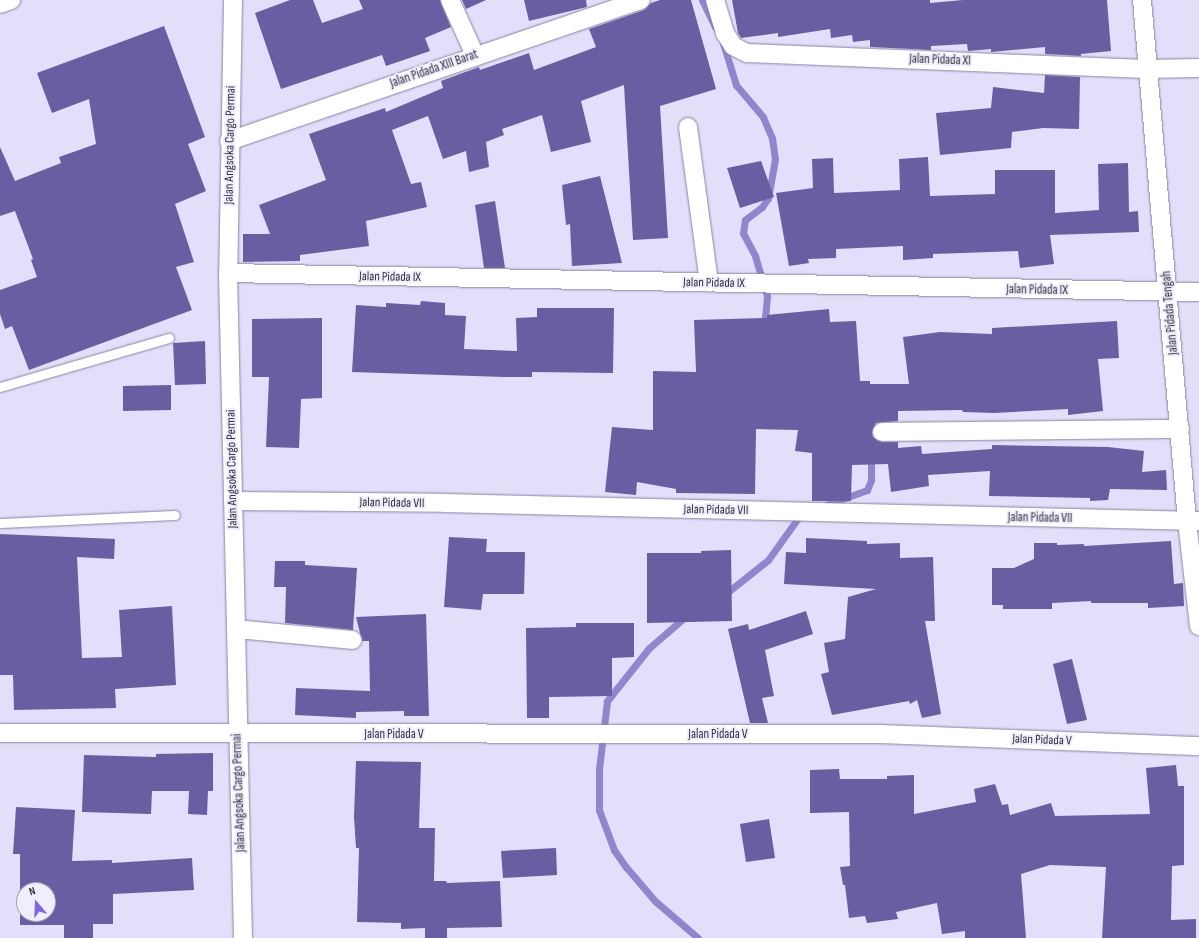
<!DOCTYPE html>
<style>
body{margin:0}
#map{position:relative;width:1199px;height:938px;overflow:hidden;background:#e2dffb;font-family:"Sofia Sans Condensed",sans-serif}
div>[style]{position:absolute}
.stream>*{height:7px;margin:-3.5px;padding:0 3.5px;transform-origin:3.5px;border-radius:3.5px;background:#9086ce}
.building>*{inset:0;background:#695ea2}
.roads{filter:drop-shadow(0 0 1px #8885a4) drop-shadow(0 0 1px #8885a4)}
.service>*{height:9px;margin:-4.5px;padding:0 4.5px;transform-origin:4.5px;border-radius:4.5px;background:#fff}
.minor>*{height:18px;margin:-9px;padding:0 9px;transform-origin:9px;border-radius:9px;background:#fff}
span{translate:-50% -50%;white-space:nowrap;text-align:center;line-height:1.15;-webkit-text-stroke:4px #efeefc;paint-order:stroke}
.street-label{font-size:13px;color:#32313e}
.north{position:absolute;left:16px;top:882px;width:40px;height:40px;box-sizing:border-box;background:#efeefc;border:1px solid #a3a2b0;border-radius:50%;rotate:341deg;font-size:11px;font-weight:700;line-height:16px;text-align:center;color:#32313e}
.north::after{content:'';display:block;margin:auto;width:14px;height:18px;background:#7f65e0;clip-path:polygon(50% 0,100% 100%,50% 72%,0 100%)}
</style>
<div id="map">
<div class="stream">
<div style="left:702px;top:0;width:30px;rotate:64deg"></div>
<div style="left:723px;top:43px;width:44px;rotate:72.8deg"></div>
<div style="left:736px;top:85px;width:42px;rotate:49.8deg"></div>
<div style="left:763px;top:117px;width:23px;rotate:67deg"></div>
<div style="left:772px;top:138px;width:21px;rotate:82deg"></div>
<div style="left:775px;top:159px;width:40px;rotate:100deg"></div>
<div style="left:768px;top:198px;width:11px;rotate:124deg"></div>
<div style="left:762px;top:207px;width:21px;rotate:143deg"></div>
<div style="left:745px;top:220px;width:13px;rotate:99deg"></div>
<div style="left:743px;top:233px;width:26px;rotate:62deg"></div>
<div style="left:755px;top:256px;width:42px;rotate:73.3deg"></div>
<div style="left:767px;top:296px;width:21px;rotate:95deg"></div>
<div style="left:765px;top:317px;width:10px;rotate:73deg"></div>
<div style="left:820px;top:507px;width:50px;rotate:-19.9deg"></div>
<div style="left:867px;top:490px;width:11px;rotate:-68deg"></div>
<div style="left:871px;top:480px;width:24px;rotate:-90deg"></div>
<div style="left:724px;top:595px;width:56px;rotate:-38.5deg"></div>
<div style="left:768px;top:560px;width:52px;rotate:-54.5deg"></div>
<div style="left:798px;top:518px;width:6px;rotate:-31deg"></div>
<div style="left:686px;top:616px;width:49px;rotate:139.1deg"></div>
<div style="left:649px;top:648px;width:68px;rotate:128.4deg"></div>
<div style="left:607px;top:701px;width:68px;rotate:96.7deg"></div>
<div style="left:599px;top:769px;width:41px;rotate:90deg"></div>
<div style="left:599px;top:810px;width:43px;rotate:69.4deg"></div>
<div style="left:614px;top:850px;width:21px;rotate:55deg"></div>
<div style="left:626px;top:867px;width:45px;rotate:49.5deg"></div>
<div style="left:655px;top:901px;width:57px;rotate:40.7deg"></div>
</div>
<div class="building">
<div style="clip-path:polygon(290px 0,313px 0,322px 23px,363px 9px,359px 0,440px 0,451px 27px,425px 38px,430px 51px,386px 66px,382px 55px,281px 89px,255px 13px)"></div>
<div style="clip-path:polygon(462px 0,486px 0,466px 9px)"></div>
<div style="clip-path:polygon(524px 0,586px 0,587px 7px,529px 21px)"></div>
<div style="clip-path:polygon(660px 0,691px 0,716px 89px,660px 106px,668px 238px,633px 240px,624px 85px,581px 101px,591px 142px,551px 152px,542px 115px,502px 129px,504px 135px,486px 142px,489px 167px,469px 172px,466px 151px,443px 159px,428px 116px,392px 130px,411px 184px,421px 182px,427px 207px,366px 221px,369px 246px,300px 255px,300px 261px,243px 262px,243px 234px,270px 234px,259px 205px,326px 180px,309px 134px,385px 108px,386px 112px,443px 88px,441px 81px,479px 67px,480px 70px,529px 53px,534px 70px,596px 47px,589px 29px,644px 10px,651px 3px)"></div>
<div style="clip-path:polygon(732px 0,930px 0,930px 3px,963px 0,1107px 0,1111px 51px,1081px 54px,1081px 56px,1045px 54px,1045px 47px,991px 52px,991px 49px,968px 51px,967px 44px,931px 46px,931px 50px,870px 47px,870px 40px,853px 42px,852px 35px,831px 38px,830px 29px,778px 37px,778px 33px,741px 38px,738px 33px)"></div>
<div style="clip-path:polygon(164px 26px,205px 137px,188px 144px,206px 191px,175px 204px,194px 262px,176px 267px,192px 310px,29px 370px,12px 326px,5px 329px,0 314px,0 290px,37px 277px,31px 260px,33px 259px,15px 211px,0 216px,0 147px,15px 181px,61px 163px,59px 157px,96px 144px,89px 99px,52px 113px,37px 73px)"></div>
<div style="clip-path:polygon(1045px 75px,1080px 77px,1079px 129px,1043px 128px,1012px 132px,1011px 148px,940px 155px,936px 113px,991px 108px,993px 87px,1044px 93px)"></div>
<div style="clip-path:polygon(928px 157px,930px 196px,995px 194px,995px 170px,1055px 170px,1055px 213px,1099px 210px,1098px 164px,1128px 163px,1129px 212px,1138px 211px,1139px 232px,1050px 235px,1054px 264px,1020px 268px,1018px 251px,933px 254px,933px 258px,903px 260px,903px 246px,836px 249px,836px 258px,808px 259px,809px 263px,789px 266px,776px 193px,813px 188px,812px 159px,833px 158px,834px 193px,900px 190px,899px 159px)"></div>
<div style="clip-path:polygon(761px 161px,774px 197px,740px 208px,727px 168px)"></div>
<div style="clip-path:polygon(600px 176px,622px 263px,572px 266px,570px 224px,566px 225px,562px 185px)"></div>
<div style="clip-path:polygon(495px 201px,505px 268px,484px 268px,475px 205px)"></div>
<div style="clip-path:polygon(421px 301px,445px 303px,445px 315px,466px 316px,464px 349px,517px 351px,516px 318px,537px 317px,537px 308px,614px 308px,613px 373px,532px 372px,532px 377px,504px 377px,352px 372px,356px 305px,386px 307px,386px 303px,420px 305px)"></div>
<div style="clip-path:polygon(829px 309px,830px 322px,856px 321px,860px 381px,870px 381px,870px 384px,909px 384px,903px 337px,940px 332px,992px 334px,992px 328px,1117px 321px,1119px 358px,1098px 359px,1103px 411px,1068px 415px,1068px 409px,994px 413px,963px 412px,962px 410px,898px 411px,898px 421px,876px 423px,872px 432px,873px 437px,882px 442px,898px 442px,898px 448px,921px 446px,922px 454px,992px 449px,992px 445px,1108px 447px,1144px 451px,1142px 472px,1166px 470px,1167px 490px,1110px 489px,1108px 500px,1090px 501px,1090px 498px,989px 496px,990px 471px,928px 475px,929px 486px,891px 492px,888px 464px,852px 465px,851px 501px,812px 501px,812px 453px,795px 451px,798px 430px,756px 429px,755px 494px,676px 493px,676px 489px,637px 482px,636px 495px,605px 492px,612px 427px,653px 430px,653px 371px,696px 372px,694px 320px,767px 318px,767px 315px)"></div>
<div style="clip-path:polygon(322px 318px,322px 398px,301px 399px,299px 448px,266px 447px,269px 377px,252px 377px,252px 319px)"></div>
<div style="clip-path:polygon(205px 341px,206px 384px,175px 385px,173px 343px)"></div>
<div style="clip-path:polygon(171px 385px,171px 410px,123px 411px,123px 386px)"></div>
<div style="clip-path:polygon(0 534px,115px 539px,114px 559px,77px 557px,82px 658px,122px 657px,119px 610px,172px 606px,176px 685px,115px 689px,116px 708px,14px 710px,13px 675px,0 675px)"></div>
<div style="clip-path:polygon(449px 537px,487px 539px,486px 552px,525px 552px,524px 594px,483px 594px,481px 610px,444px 607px)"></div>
<div style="clip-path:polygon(806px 538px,867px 541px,867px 544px,900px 543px,900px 558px,933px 557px,935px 621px,925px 621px,941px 714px,922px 718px,917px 700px,910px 704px,909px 701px,832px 715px,821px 674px,829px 672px,824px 643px,845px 639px,848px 597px,876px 589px,784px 584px,786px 552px,806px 553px)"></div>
<div style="clip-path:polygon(1171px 541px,1174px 584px,1183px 583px,1184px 606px,1148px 608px,1148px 603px,1091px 603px,1091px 601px,1052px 603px,1052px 609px,1003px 609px,1003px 605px,992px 605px,992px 568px,1014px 568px,1034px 559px,1034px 543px,1057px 543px,1057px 545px,1084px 544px,1084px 546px)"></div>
<div style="clip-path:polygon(731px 550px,732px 621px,647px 623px,647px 553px,701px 553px,701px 551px)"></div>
<div style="clip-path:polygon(275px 561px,305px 561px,305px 565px,357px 568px,353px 630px,285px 623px,286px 587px,274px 587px)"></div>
<div style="clip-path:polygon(806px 611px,813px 634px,765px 650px,774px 696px,762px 698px,768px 723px,750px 723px,728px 629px,748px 624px,749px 630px)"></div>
<div style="clip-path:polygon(426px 614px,429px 716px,404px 716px,404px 711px,356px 712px,356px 718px,295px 715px,296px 688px,370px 691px,369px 641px,362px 641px,356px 617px)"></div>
<div style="clip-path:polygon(576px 623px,634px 623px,634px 657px,612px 658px,612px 696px,549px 697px,549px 718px,527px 718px,526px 628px,576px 627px)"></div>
<div style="clip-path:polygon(1072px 659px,1087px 720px,1067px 724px,1053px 664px)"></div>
<div style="clip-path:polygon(213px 753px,213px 791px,208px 791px,207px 815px,188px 814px,189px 791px,152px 791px,151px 814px,82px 812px,84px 755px,156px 757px,156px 754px)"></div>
<div style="clip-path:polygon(356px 761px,421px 762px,419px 828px,435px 828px,434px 881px,446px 881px,447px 883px,500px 881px,502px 927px,447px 928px,447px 938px,425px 938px,425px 928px,401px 929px,401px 923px,357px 922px,359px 848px,356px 848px,354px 817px)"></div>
<div style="clip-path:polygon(1176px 765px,1178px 786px,1184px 786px,1184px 865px,1172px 866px,1171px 920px,1196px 919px,1196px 938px,1102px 938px,1106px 867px,1050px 865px,1021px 874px,1026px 938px,965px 938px,965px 931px,942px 934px,937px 903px,896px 912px,898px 919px,867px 923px,865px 916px,849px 918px,845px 885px,843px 885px,840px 867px,850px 866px,849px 812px,810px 813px,810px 770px,839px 769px,840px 779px,887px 779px,887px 776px,914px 775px,914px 814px,976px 802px,974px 789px,995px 784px,1002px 805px,1008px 804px,1010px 815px,1051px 803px,1055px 816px,1150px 814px,1146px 768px)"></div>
<div style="clip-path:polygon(evenodd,16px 807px,75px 810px,72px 861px,112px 860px,112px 863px,192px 858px,194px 890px,113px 894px,113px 924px,93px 924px,93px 938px,64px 938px,64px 925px,20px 925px,20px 854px,13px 854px,16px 807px,24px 890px,48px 890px,48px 914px,24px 914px,24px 890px)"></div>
<div style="clip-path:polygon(769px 819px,775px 858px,746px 862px,740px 824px)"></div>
<div style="clip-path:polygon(556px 848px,557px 875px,503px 878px,501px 851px)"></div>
</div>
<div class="roads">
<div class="service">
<div style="left:0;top:387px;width:176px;rotate:-16.2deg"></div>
<div style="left:0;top:523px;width:175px;rotate:-2.6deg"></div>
</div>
<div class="minor">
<div style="left:233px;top:0;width:273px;rotate:91deg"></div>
<div style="left:228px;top:273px;width:665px;rotate:88.71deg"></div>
<div style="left:450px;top:0;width:60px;rotate:65.6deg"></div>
<div style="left:715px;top:0;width:34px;rotate:73deg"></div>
<div style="left:725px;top:33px;width:15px;rotate:58deg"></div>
<div style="left:733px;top:46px;width:16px;rotate:27deg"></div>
<div style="left:747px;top:53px;width:399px;rotate:2.3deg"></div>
<div style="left:1146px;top:69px;width:53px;rotate:-1.1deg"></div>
<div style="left:1142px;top:0;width:523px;rotate:85.06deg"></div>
<div style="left:1187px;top:521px;width:106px;rotate:83.5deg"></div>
<div style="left:0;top:4px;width:12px;rotate:-20deg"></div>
<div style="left:688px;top:127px;width:157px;rotate:82.3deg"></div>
<div style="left:229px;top:141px;width:435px;rotate:-18.9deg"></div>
<div style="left:228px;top:273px;width:971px;rotate:1.12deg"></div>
<div style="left:882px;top:432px;width:298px;rotate:-0.6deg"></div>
<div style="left:233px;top:501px;width:211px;rotate:0.5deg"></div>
<div style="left:444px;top:503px;width:755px;rotate:1.37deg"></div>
<div style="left:236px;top:629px;width:117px;rotate:5.4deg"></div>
<div style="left:0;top:733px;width:882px;rotate:0.06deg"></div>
<div style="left:882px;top:734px;width:317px;rotate:2.2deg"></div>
</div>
</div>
<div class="street-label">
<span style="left:940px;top:60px;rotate:2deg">Jalan Pidada XI</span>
<span style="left:434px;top:69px;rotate:-19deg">Jalan Pidada XIII Barat</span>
<span style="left:230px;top:145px;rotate:-89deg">Jalan Angsoka Cargo Permai</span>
<span style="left:390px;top:277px;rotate:1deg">Jalan Pidada IX</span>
<span style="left:714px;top:283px;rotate:1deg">Jalan Pidada IX</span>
<span style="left:1037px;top:290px;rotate:1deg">Jalan Pidada IX</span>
<span style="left:1170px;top:313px;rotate:-95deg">Jalan Pidada Tengah</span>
<span style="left:232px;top:469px;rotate:-91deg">Jalan Angsoka Cargo Permai</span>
<span style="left:392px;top:503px;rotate:1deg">Jalan Pidada VII</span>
<span style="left:716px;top:510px;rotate:1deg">Jalan Pidada VII</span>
<span style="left:1040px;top:518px;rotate:1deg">Jalan Pidada VII</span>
<span style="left:394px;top:734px">Jalan Pidada V</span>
<span style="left:718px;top:734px">Jalan Pidada V</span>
<span style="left:1042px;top:740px;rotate:2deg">Jalan Pidada V</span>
<span style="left:239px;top:793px;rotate:-92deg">Jalan Angsoka Cargo Permai</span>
</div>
<div class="north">N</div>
</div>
